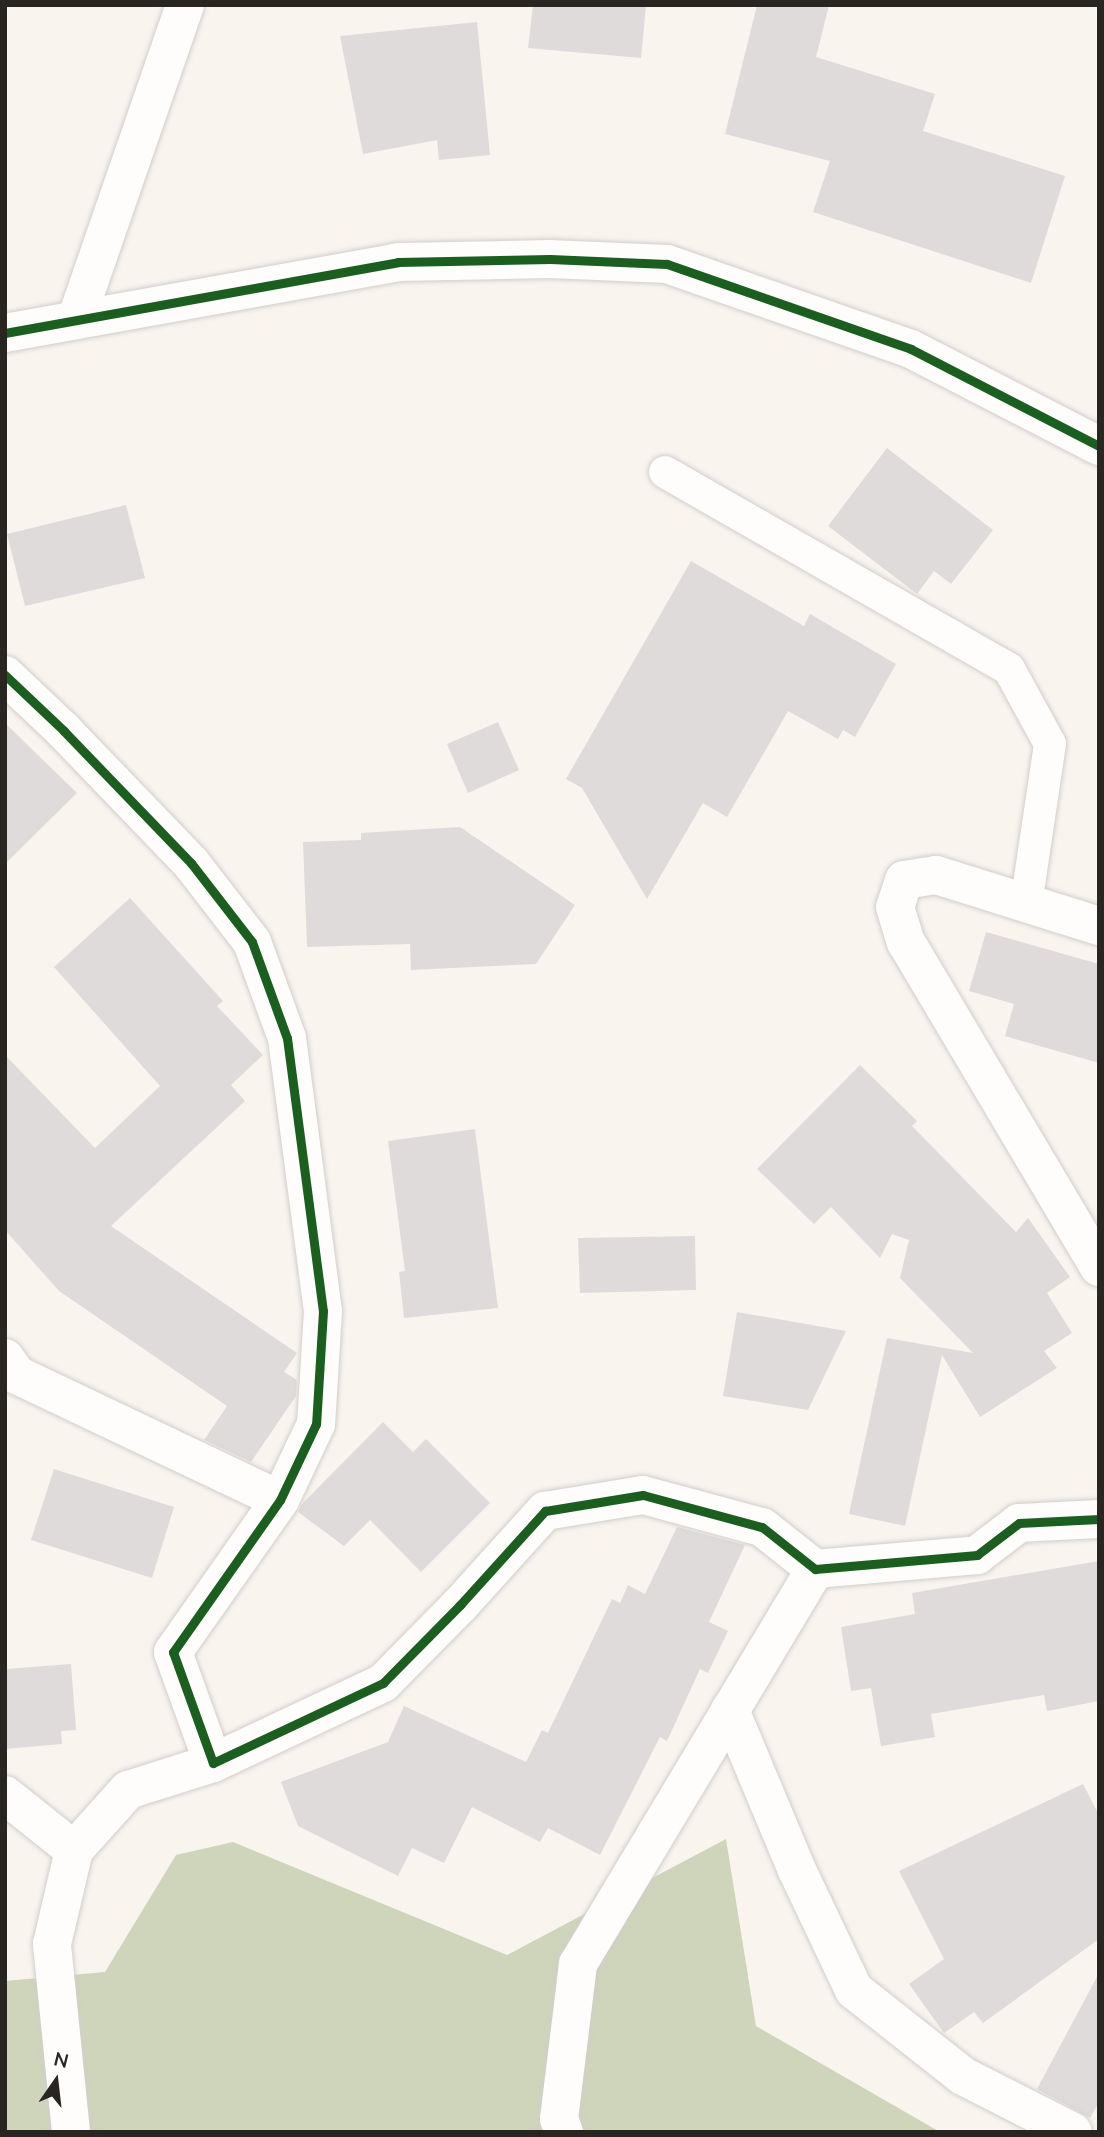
<!DOCTYPE html>
<style>
body{margin:0}
#map{position:relative;width:1104px;height:2137px;overflow:hidden;background:#f9f4ee;font-family:"Nunito Sans",sans-serif}
div>[style]{position:absolute}
.forest>*{inset:0;background:#cfd5bb}
.building>*{inset:0;background:#dfdbdb}
.roads{filter:drop-shadow(0 0 2px #d1ceca) drop-shadow(0 0 2px #d1ceca)}
.service>*{height:32px;margin:-16px;padding:0 16px;transform-origin:16px;border-radius:16px;background:#fefdfc}
.minor>*{height:38px;margin:-19px;padding:0 19px;transform-origin:19px;border-radius:19px;background:#fefdfc}
.tertiary>*{height:38px;margin:-19px;padding:0 19px;transform-origin:19px;border-radius:19px;background:#fefdfc}
.cycleway>*{height:9px;margin:-4.5px;padding:0 4.5px;transform-origin:4.5px;border-radius:4.5px;background:#1b5e20}
span{translate:-50% -50%;white-space:nowrap;text-align:center;line-height:1.15;-webkit-text-stroke:7px #fff;paint-order:stroke}
.frame{position:absolute;inset:0;border:7px solid #292622;pointer-events:none}
.north{position:absolute;left:21px;top:2046px;width:70px;height:70px;-webkit-text-stroke:5px #fff;paint-order:stroke;rotate:14deg;font-size:19px;font-weight:700;line-height:28px;text-align:center;color:#292622}
.north::after{content:'';display:block;margin:auto;width:24px;height:32px;background:#292622;clip-path:polygon(50% 0,100% 100%,50% 72%,0 100%)}
</style>
<div id="map">
<div class="forest">
<div style="clip-path:polygon(726px 1839px,756px 2026px,940px 2132px,5px 2132px,5px 1981px,105px 1972px,176px 1855px,233px 1842px,507px 1955px)"></div>
</div>
<div class="building">
<div style="clip-path:polygon(533px 5px,646px 5px,641px 58px,528px 48px)"></div>
<div style="clip-path:polygon(757px 5px,829px 5px,816px 57px,935px 94px,923px 131px,1065px 176px,1031px 283px,813px 212px,830px 161px,725px 134px)"></div>
<div style="clip-path:polygon(477px 22px,490px 155px,439px 160px,437px 140px,363px 154px,340px 36px)"></div>
<div style="clip-path:polygon(887px 448px,993px 530px,951px 584px,934px 571px,917px 594px,828px 526px)"></div>
<div style="clip-path:polygon(126px 505px,145px 578px,25px 606px,7px 534px)"></div>
<div style="clip-path:polygon(691px 561px,804px 626px,810px 614px,896px 664px,855px 737px,843px 730px,838px 739px,788px 711px,727px 817px,703px 803px,647px 899px,582px 788px,566px 779px)"></div>
<div style="clip-path:polygon(498px 722px,519px 770px,468px 793px,447px 744px)"></div>
<div style="clip-path:polygon(5px 723px,77px 793px,5px 864px)"></div>
<div style="clip-path:polygon(460px 827px,575px 905px,536px 964px,411px 970px,410px 944px,307px 947px,303px 842px,361px 840px,361px 833px)"></div>
<div style="clip-path:polygon(130px 898px,223px 1001px,217px 1006px,263px 1055px,231px 1085px,245px 1101px,111px 1226px,297px 1353px,284px 1372px,297px 1380px,296px 1396px,251px 1462px,204px 1440px,227px 1406px,59px 1291px,5px 1230px,5px 1055px,95px 1148px,160px 1086px,54px 967px)"></div>
<div style="clip-path:polygon(986px 932px,1099px 964px,1099px 1063px,1005px 1036px,1014px 1004px,969px 991px)"></div>
<div style="clip-path:polygon(860px 1065px,917px 1121px,912px 1126px,1016px 1232px,1028px 1218px,1070px 1277px,1047px 1293px,1072px 1333px,1044px 1351px,1057px 1368px,980px 1417px,942px 1355px,905px 1526px,849px 1514px,887px 1338px,973px 1353px,900px 1278px,909px 1240px,892px 1234px,880px 1258px,831px 1207px,814px 1224px,757px 1169px)"></div>
<div style="clip-path:polygon(475px 1129px,498px 1308px,404px 1318px,399px 1272px,405px 1271px,388px 1141px)"></div>
<div style="clip-path:polygon(695px 1236px,696px 1290px,580px 1293px,578px 1238px)"></div>
<div style="clip-path:polygon(737px 1312px,846px 1331px,808px 1410px,723px 1396px)"></div>
<div style="clip-path:polygon(383px 1422px,413px 1452px,426px 1439px,490px 1503px,421px 1572px,370px 1520px,344px 1546px,298px 1512px,302px 1504px)"></div>
<div style="clip-path:polygon(54px 1469px,174px 1507px,152px 1578px,31px 1540px)"></div>
<div style="clip-path:polygon(677px 1527px,745px 1545px,709px 1622px,728px 1631px,708px 1673px,700px 1669px,667px 1741px,660px 1737px,600px 1855px,548px 1828px,540px 1842px,472px 1807px,444px 1863px,412px 1848px,398px 1876px,298px 1826px,281px 1782px,388px 1742px,404px 1706px,526px 1762px,542px 1730px,548px 1733px,612px 1599px,620px 1603px,628px 1585px,645px 1594px)"></div>
<div style="clip-path:polygon(1099px 1561px,1099px 1701px,1047px 1711px,1044px 1695px,931px 1714px,935px 1737px,881px 1746px,871px 1688px,851px 1691px,841px 1627px,915px 1614px,912px 1593px)"></div>
<div style="clip-path:polygon(71px 1664px,76px 1730px,61px 1731px,62px 1744px,5px 1749px,5px 1669px)"></div>
<div style="clip-path:polygon(1083px 1784px,1099px 1815px,1099px 1939px,983px 2023px,974px 2012px,944px 2033px,909px 1984px,944px 1959px,899px 1871px)"></div>
<div style="clip-path:polygon(1099px 1973px,1099px 2102px,1090px 2118px,1037px 2089px)"></div>
</div>
<div class="roads">
<div class="service">
<div style="left:665px;top:472px;width:396px;rotate:29.8deg"></div>
<div style="left:1009px;top:669px;width:85px;rotate:61.3deg"></div>
<div style="left:1050px;top:744px;width:163px;rotate:98.5deg"></div>
</div>
<div class="minor">
<div style="left:76px;top:320px;width:333px;rotate:-70.9deg"></div>
<div style="left:5px;top:675px;width:81px;rotate:43.5deg"></div>
<div style="left:64px;top:731px;width:183px;rotate:46.1deg"></div>
<div style="left:191px;top:863px;width:100px;rotate:52.3deg"></div>
<div style="left:252px;top:942px;width:102px;rotate:70deg"></div>
<div style="left:287px;top:1038px;width:275px;rotate:82.5deg"></div>
<div style="left:323px;top:1311px;width:113px;rotate:93.5deg"></div>
<div style="left:316px;top:1424px;width:84px;rotate:115.3deg"></div>
<div style="left:280px;top:1500px;width:186px;rotate:125.1deg"></div>
<div style="left:173px;top:1652px;width:118px;rotate:70.2deg"></div>
<div style="left:213px;top:1763px;width:188px;rotate:-25.2deg"></div>
<div style="left:383px;top:1683px;width:110px;rotate:-45.4deg"></div>
<div style="left:460px;top:1605px;width:127px;rotate:-47.9deg"></div>
<div style="left:545px;top:1511px;width:99px;rotate:-9.3deg"></div>
<div style="left:643px;top:1495px;width:123px;rotate:15.1deg"></div>
<div style="left:762px;top:1527px;width:68px;rotate:38.4deg"></div>
<div style="left:815px;top:1569px;width:163px;rotate:-4.9deg"></div>
<div style="left:977px;top:1555px;width:53px;rotate:-37.3deg"></div>
<div style="left:1019px;top:1523px;width:80px;rotate:-2.9deg"></div>
<div style="left:1099px;top:926px;width:171px;rotate:-162.6deg"></div>
<div style="left:936px;top:875px;width:32px;rotate:171deg"></div>
<div style="left:904px;top:880px;width:28px;rotate:108deg"></div>
<div style="left:895px;top:907px;width:37px;rotate:73deg"></div>
<div style="left:906px;top:942px;width:378px;rotate:59.3deg"></div>
<div style="left:5px;top:1358px;width:21px;rotate:55deg"></div>
<div style="left:17px;top:1375px;width:291px;rotate:25.4deg"></div>
<div style="left:730px;top:1710px;width:173px;rotate:67.3deg"></div>
<div style="left:797px;top:1870px;width:133px;rotate:64.6deg"></div>
<div style="left:854px;top:1990px;width:139px;rotate:38.3deg"></div>
<div style="left:963px;top:2076px;width:123px;rotate:27deg"></div>
<div style="left:5px;top:1795px;width:88px;rotate:38.6deg"></div>
<div style="left:71px;top:2132px;width:189px;rotate:-95.8deg"></div>
<div style="left:52px;top:1944px;width:97px;rotate:-76.8deg"></div>
<div style="left:74px;top:1850px;width:81px;rotate:-48deg"></div>
<div style="left:128px;top:1790px;width:89px;rotate:-17.6deg"></div>
<div style="left:564px;top:2132px;width:14px;rotate:-111deg"></div>
<div style="left:559px;top:2119px;width:156px;rotate:-83deg"></div>
<div style="left:578px;top:1964px;width:461px;rotate:-59deg"></div>
</div>
<div class="tertiary">
<div style="left:5px;top:333px;width:399px;rotate:-10.2deg"></div>
<div style="left:398px;top:262px;width:152px;rotate:-1.1deg"></div>
<div style="left:550px;top:259px;width:117px;rotate:2.4deg"></div>
<div style="left:667px;top:264px;width:258px;rotate:19.2deg"></div>
<div style="left:911px;top:349px;width:212px;rotate:27.3deg"></div>
</div>
</div>
<div class="cycleway">
<div style="left:5px;top:333px;width:399px;rotate:-10.2deg"></div>
<div style="left:398px;top:262px;width:152px;rotate:-1.1deg"></div>
<div style="left:550px;top:259px;width:117px;rotate:2.4deg"></div>
<div style="left:667px;top:264px;width:258px;rotate:19.2deg"></div>
<div style="left:911px;top:349px;width:212px;rotate:27.3deg"></div>
<div style="left:5px;top:675px;width:81px;rotate:43.5deg"></div>
<div style="left:64px;top:731px;width:183px;rotate:46.1deg"></div>
<div style="left:191px;top:863px;width:100px;rotate:52.3deg"></div>
<div style="left:252px;top:942px;width:102px;rotate:70deg"></div>
<div style="left:287px;top:1038px;width:275px;rotate:82.5deg"></div>
<div style="left:323px;top:1311px;width:113px;rotate:93.5deg"></div>
<div style="left:316px;top:1424px;width:84px;rotate:115.3deg"></div>
<div style="left:280px;top:1500px;width:186px;rotate:125.1deg"></div>
<div style="left:173px;top:1652px;width:118px;rotate:70.2deg"></div>
<div style="left:213px;top:1763px;width:188px;rotate:-25.2deg"></div>
<div style="left:383px;top:1683px;width:110px;rotate:-45.4deg"></div>
<div style="left:460px;top:1605px;width:127px;rotate:-47.9deg"></div>
<div style="left:545px;top:1511px;width:99px;rotate:-9.3deg"></div>
<div style="left:643px;top:1495px;width:123px;rotate:15.1deg"></div>
<div style="left:762px;top:1527px;width:68px;rotate:38.4deg"></div>
<div style="left:815px;top:1569px;width:163px;rotate:-4.9deg"></div>
<div style="left:977px;top:1555px;width:53px;rotate:-37.3deg"></div>
<div style="left:1019px;top:1523px;width:80px;rotate:-2.9deg"></div>
</div>
<div class="frame"></div>
<div class="north">N</div>
</div>
